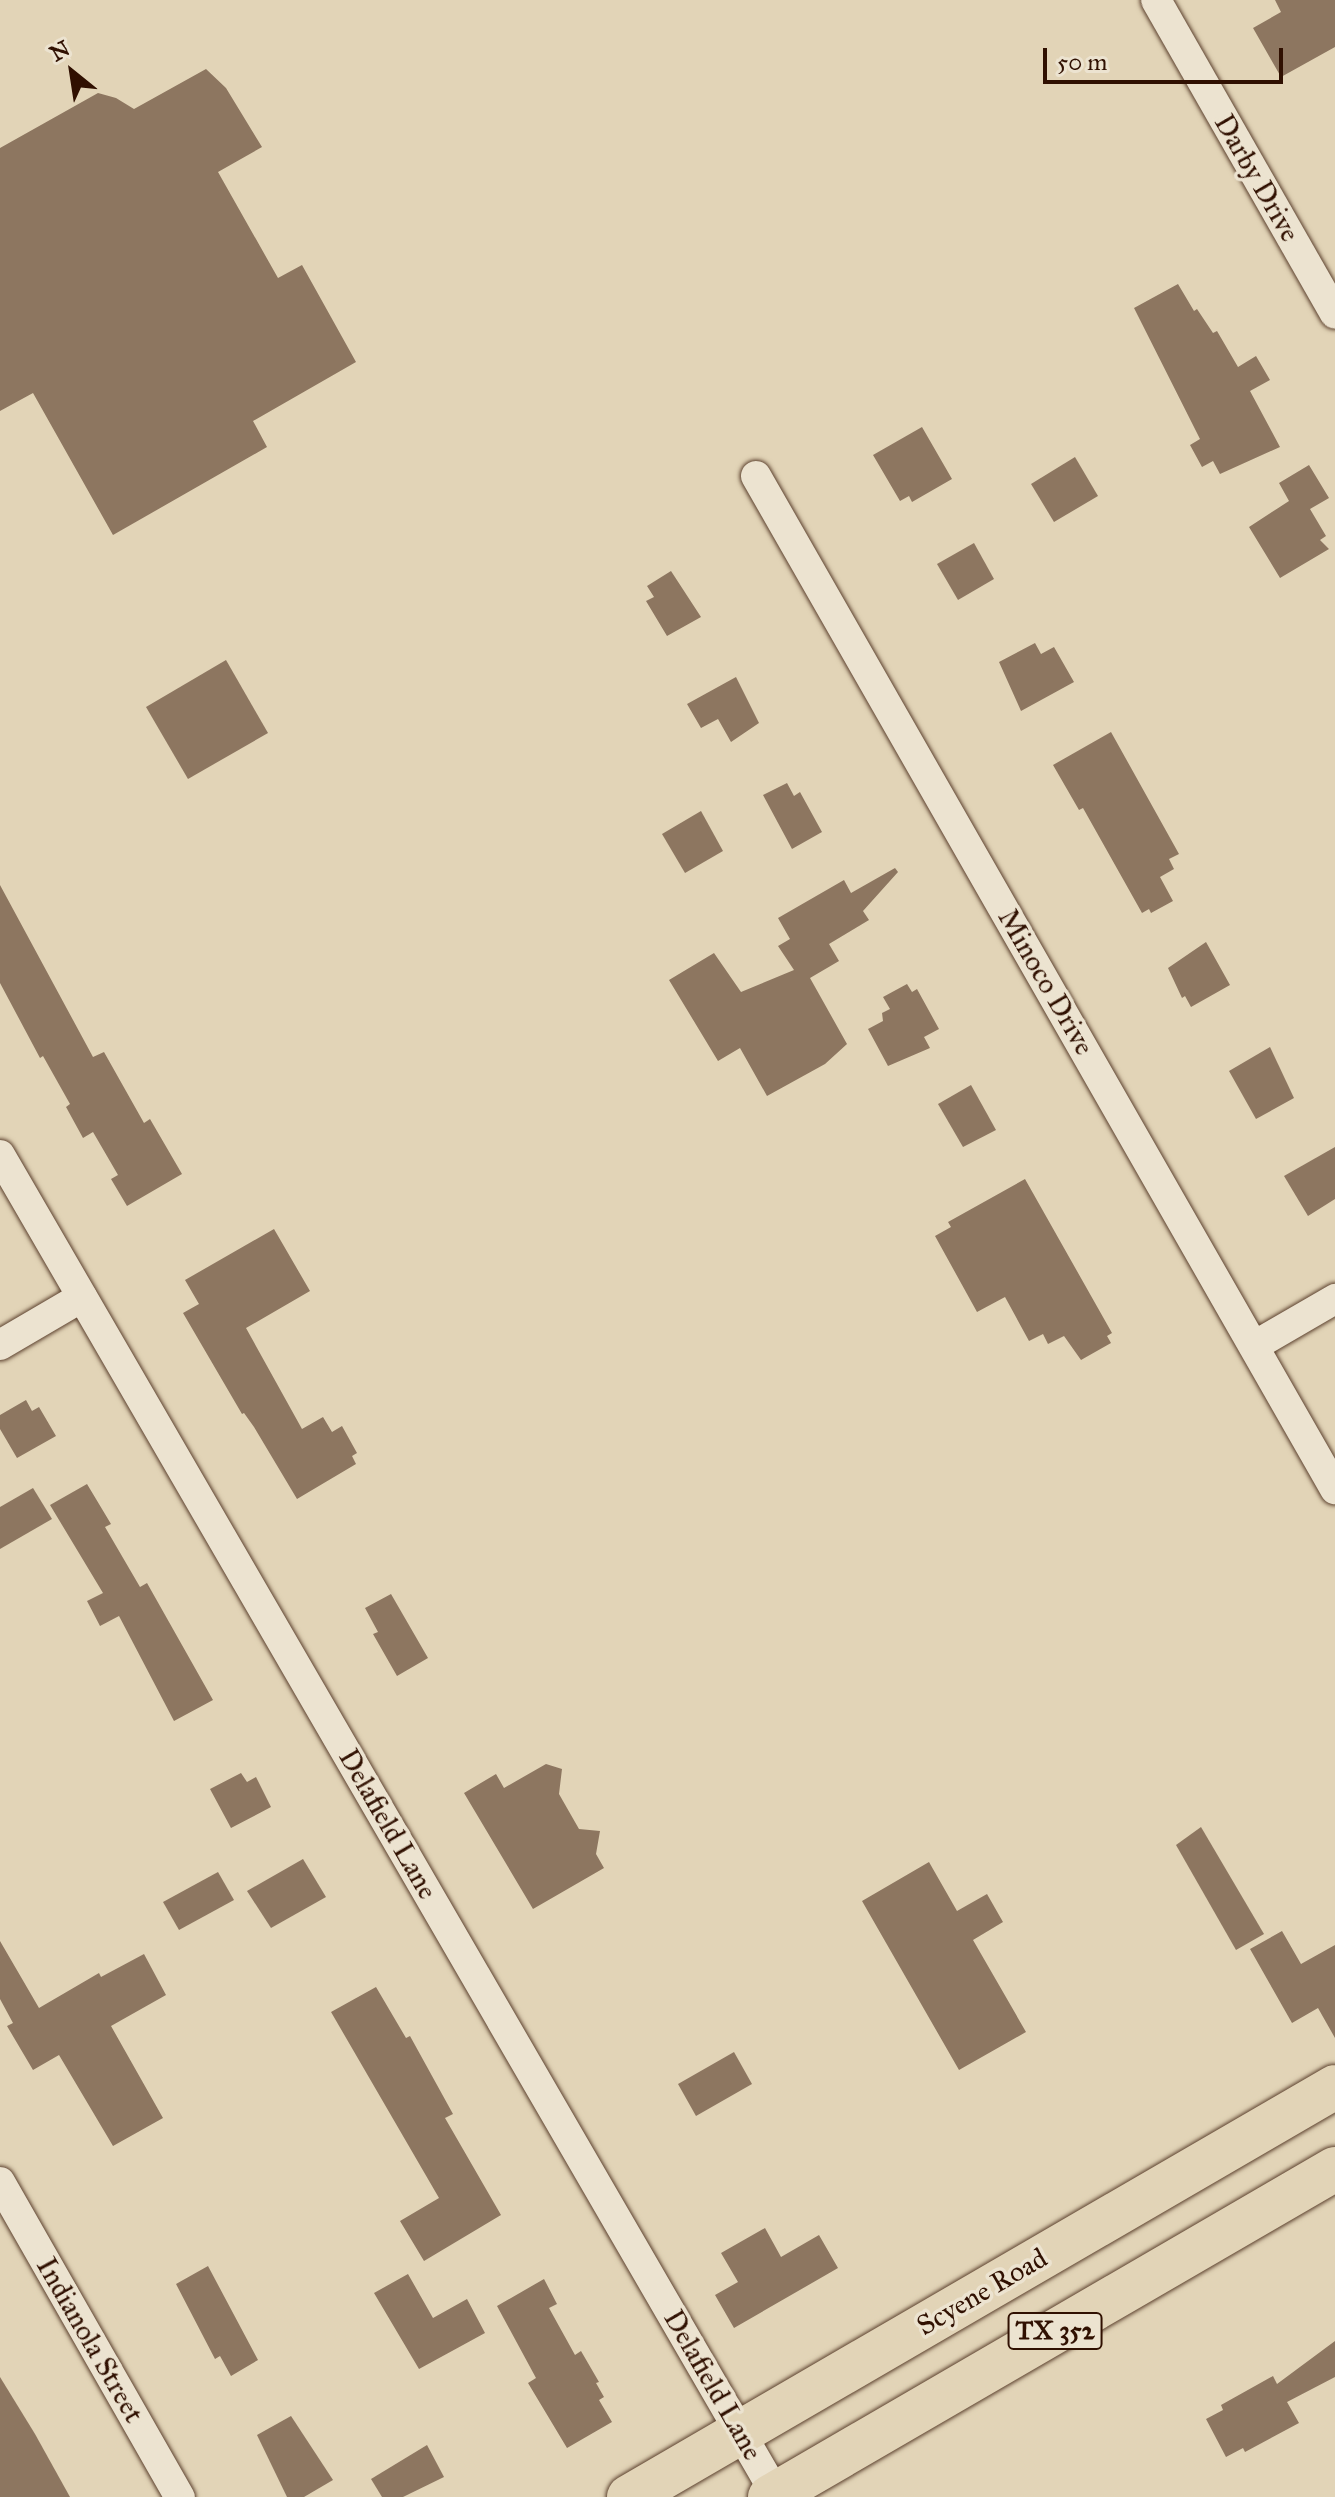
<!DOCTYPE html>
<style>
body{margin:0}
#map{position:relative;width:1335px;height:2497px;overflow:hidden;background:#e2d4b7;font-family:"IM FELL Great Primer",serif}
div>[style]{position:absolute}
.building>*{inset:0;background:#8d7660}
.roads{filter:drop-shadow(0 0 2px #5c412e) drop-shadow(0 0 2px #5c412e)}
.street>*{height:30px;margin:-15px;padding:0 15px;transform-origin:15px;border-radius:15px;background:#ece3d0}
.primary>*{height:44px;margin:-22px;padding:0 22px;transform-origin:22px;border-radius:22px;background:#e2d4b7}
span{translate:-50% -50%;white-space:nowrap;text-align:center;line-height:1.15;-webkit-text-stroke:7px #ece3d0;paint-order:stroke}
.shield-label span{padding:2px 6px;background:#ece3d0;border:2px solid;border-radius:6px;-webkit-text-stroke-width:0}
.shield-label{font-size:26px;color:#301001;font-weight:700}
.street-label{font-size:28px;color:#301001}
.north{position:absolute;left:32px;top:32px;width:80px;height:80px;-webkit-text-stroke:6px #ece3d0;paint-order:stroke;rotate:330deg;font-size:22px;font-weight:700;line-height:32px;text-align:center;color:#301001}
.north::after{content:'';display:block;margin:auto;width:28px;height:36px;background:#301001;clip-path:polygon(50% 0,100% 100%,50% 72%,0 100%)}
.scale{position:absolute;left:1043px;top:48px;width:240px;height:36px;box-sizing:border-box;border:4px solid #301001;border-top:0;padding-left:10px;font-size:24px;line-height:28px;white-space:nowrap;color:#301001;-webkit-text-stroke:6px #ece3d0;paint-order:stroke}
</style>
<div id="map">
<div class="building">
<div style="clip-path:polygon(1275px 0,1335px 0,1335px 47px,1281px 77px,1253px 28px,1281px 12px)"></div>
<div style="clip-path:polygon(206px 69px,226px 88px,262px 147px,218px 172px,278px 278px,302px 265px,356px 362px,253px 421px,267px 447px,113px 535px,33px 393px,0 411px,0 148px,98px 93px,116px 98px,134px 109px)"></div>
<div style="clip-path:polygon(1178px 284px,1194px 311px,1197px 309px,1213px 333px,1217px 331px,1238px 367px,1256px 356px,1270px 380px,1250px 391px,1280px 447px,1220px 474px,1213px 461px,1202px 467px,1190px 445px,1200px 439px,1134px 308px)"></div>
<div style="clip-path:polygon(922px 427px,952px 479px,912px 502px,909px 496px,900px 501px,873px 455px)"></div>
<div style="clip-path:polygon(1075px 457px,1098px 496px,1054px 522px,1031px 484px)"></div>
<div style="clip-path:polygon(1309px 465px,1329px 498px,1310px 509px,1326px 536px,1320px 540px,1329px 549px,1280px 578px,1249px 527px,1289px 501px,1279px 483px)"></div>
<div style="clip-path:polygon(974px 543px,994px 579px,958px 600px,937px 564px)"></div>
<div style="clip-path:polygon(671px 571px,701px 617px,667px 636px,646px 601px,654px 597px,647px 586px)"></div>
<div style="clip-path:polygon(1035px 643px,1041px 654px,1054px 647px,1074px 682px,1021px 711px,999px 662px)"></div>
<div style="clip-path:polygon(226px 660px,268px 733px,188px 779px,146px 707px)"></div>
<div style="clip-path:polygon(736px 677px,759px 723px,731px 742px,718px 719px,701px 728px,687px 704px)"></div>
<div style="clip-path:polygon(1111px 732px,1179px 854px,1169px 859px,1174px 869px,1160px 877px,1173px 901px,1151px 913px,1149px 909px,1142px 913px,1083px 808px,1079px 810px,1053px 765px)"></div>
<div style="clip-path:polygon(787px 783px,794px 796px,800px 792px,822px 832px,792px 849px,763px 795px)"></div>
<div style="clip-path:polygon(701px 811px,723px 851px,685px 873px,662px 834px)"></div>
<div style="clip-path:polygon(895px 868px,898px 872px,863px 911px,869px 920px,829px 944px,839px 961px,810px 978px,847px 1044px,825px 1064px,767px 1096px,740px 1048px,718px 1061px,669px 980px,714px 953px,741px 992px,794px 970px,778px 946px,790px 939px,778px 918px,844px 880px,851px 893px)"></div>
<div style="clip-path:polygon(0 885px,93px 1057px,104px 1052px,144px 1123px,150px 1119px,182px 1174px,127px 1206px,111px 1179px,118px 1175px,93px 1132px,83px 1138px,66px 1107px,70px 1104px,43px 1056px,40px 1058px,0 983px)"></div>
<div style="clip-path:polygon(1206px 942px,1230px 985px,1191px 1007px,1185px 996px,1182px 998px,1168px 968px)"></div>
<div style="clip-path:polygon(907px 984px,912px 992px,917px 989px,939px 1029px,924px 1037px,930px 1048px,888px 1066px,868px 1029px,883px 1021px,882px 1013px,890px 1009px,883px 997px)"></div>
<div style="clip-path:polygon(1270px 1047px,1294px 1098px,1256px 1119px,1229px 1071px)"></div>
<div style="clip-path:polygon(971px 1085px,996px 1130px,963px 1147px,938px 1104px)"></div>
<div style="clip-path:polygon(1335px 1147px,1335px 1199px,1308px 1216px,1284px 1176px)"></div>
<div style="clip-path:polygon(1025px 1179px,1112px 1333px,1107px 1336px,1111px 1343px,1081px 1360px,1064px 1336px,1048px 1344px,1043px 1334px,1029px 1341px,1005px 1297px,977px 1312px,935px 1236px,951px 1227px,948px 1222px)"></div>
<div style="clip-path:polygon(274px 1229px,310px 1291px,246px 1328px,302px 1429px,323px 1417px,332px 1432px,342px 1426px,357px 1453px,352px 1456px,356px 1464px,297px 1499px,254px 1427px,244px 1413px,242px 1414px,183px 1313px,199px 1304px,185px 1280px)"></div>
<div style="clip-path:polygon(26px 1400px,32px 1411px,39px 1407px,56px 1436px,17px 1458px,0 1429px,0 1415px)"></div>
<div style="clip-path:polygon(87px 1484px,111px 1524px,105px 1527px,140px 1587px,147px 1583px,213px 1700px,174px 1721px,119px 1616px,100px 1626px,87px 1601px,103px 1593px,50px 1505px)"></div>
<div style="clip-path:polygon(33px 1488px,52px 1519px,0 1549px,0 1507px)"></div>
<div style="clip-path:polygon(391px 1594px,428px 1658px,397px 1676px,373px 1634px,378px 1632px,365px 1608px)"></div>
<div style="clip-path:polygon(546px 1764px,562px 1769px,559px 1794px,579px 1829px,600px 1831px,596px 1854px,604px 1868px,533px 1909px,464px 1793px,496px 1774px,504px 1788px)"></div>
<div style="clip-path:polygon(241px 1773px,247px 1782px,256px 1777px,271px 1807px,231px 1828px,210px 1789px)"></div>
<div style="clip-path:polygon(1201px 1827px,1264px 1934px,1236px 1950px,1176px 1845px)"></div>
<div style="clip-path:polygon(303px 1859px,326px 1897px,271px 1928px,247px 1891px)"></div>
<div style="clip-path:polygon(929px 1862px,957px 1911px,987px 1894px,1003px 1922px,973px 1940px,1026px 2032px,959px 2070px,862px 1901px)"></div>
<div style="clip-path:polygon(218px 1872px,234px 1900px,179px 1930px,163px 1902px)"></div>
<div style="clip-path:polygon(1282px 1931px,1301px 1964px,1335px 1945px,1335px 2038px,1318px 2008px,1292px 2023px,1250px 1949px)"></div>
<div style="clip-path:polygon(0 1941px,39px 2008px,99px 1973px,101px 1977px,144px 1954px,166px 1995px,111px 2026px,163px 2118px,113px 2146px,59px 2055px,33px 2070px,7px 2026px,13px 2023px,0 1999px)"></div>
<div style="clip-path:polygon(376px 1987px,406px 2038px,410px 2036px,453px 2114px,445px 2118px,501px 2215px,424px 2261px,400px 2221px,439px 2198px,331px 2012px)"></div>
<div style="clip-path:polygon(734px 2052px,752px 2084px,696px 2116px,678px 2084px)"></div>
<div style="clip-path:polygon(765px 2228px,781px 2257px,819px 2235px,838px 2268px,734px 2328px,715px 2295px,738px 2282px,721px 2253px)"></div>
<div style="clip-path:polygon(208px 2266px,258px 2360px,231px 2376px,220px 2356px,215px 2359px,176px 2284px)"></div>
<div style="clip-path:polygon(408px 2274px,433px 2318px,467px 2299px,485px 2333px,419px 2369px,374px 2293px)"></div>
<div style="clip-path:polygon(544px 2279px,557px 2304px,549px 2308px,575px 2355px,581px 2351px,599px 2382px,596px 2383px,604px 2397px,599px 2400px,612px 2422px,567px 2448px,528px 2383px,536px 2378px,497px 2306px)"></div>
<div style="clip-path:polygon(1335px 2341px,1335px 2377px,1287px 2402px,1299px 2423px,1245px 2452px,1243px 2448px,1226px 2457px,1206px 2419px,1223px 2410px,1221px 2405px,1273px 2376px,1277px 2384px)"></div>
<div style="clip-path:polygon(0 2377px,35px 2434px,70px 2497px,0 2497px)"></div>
<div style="clip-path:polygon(291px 2416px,333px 2480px,304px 2497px,287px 2497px,257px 2435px)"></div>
<div style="clip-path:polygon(427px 2445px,444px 2477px,403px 2497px,382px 2497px,371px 2479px)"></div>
</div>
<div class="roads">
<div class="street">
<div style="left:1156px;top:0;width:361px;rotate:60.3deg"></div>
<div style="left:756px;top:476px;width:1167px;rotate:60.25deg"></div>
<div style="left:0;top:1155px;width:1548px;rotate:59.91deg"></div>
<div style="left:0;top:1345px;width:95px;rotate:-30.3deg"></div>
<div style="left:1254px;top:1346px;width:94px;rotate:-30.1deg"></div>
<div style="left:0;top:2182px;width:363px;rotate:60.3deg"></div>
</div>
<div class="primary">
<div style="left:629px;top:2497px;width:816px;rotate:-30.15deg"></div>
<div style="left:770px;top:2497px;width:653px;rotate:-30.14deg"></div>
</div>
</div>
<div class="shield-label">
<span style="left:1055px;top:2331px">TX 352</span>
</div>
<div class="street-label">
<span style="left:1257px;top:178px;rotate:60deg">Darby Drive</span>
<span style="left:1046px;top:982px;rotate:60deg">Minoco Drive</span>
<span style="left:388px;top:1824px;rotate:60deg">Delafield Lane</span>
<span style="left:982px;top:2292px;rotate:-30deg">Scyene Road</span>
<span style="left:90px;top:2340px;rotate:60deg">Indianola Street</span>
<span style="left:713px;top:2385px;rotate:60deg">Delafield Lane</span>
</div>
<div class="north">N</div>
<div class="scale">50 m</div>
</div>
